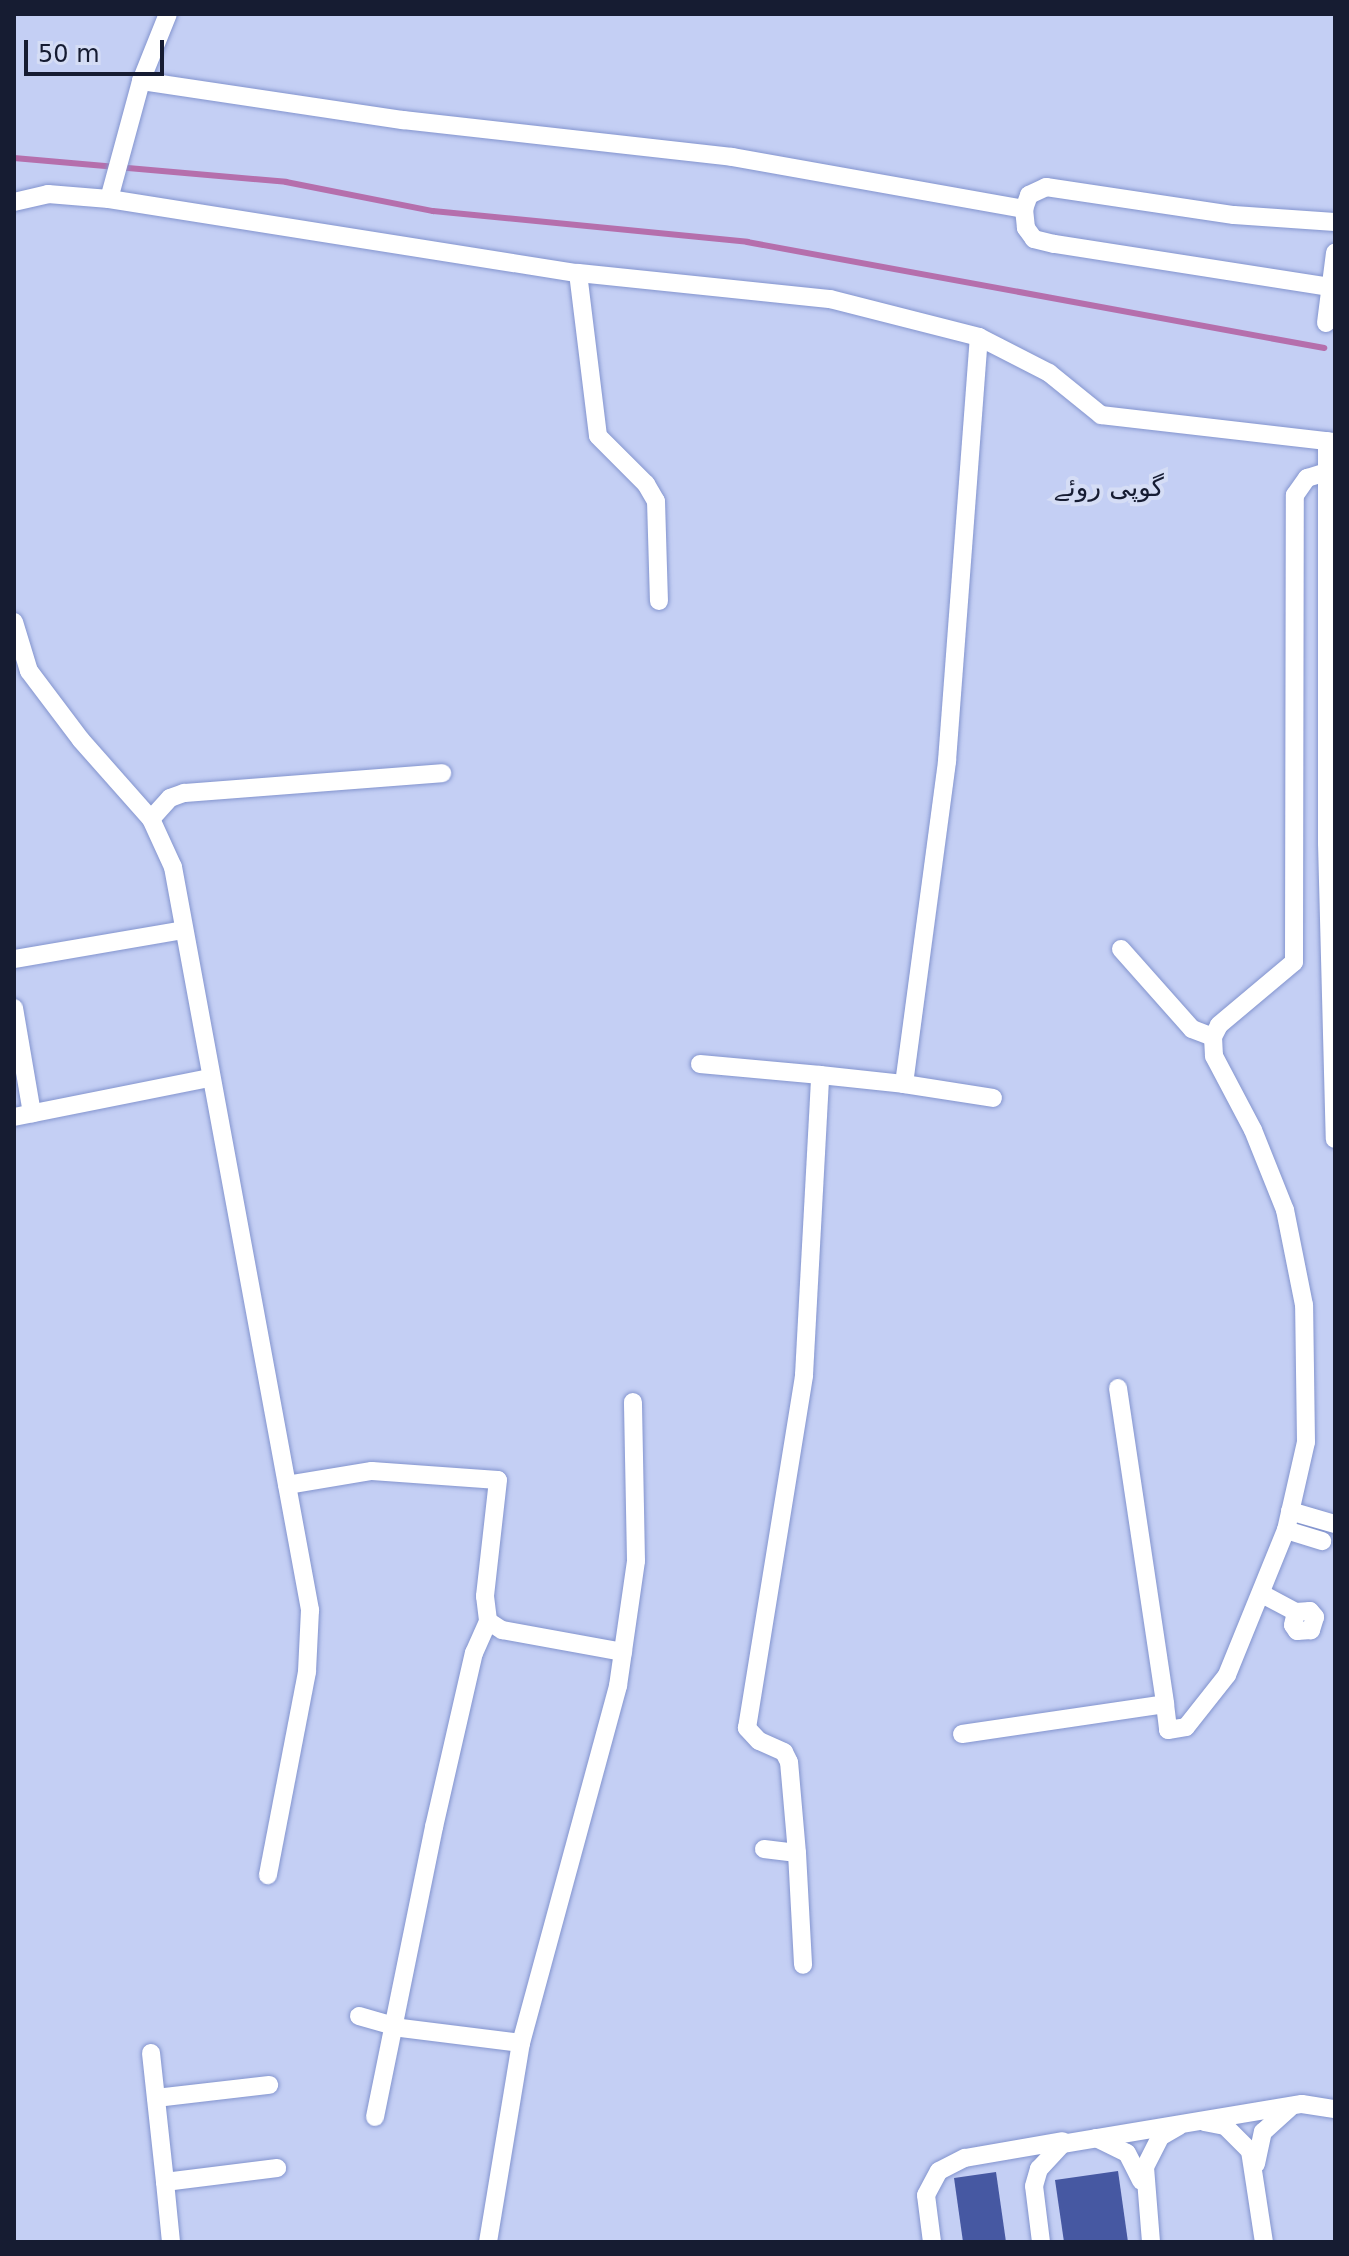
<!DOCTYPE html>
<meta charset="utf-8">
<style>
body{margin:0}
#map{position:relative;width:1349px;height:2256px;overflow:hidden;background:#c4cff4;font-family:"DejaVu Sans","Noto Naskh Arabic",sans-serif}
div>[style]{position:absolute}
.stream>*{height:6px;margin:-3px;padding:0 3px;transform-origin:3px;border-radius:3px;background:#b56fac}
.building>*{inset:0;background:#4658a2}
.roads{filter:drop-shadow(0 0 2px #8394ce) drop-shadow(0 0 2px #8394ce)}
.minor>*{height:18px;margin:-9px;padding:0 9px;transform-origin:9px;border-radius:9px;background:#fff}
span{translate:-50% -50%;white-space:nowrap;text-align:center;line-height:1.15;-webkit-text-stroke:8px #d5ddf5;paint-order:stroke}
.quarter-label{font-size:26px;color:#161c32}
.frame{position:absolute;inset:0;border:16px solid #161c32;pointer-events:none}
.scale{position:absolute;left:24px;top:40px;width:140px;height:36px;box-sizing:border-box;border:4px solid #161c32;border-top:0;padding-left:10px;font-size:24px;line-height:28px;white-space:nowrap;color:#161c32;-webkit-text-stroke:6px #d5ddf5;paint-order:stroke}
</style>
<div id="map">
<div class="stream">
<div style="left:14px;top:158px;width:273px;rotate:5deg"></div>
<div style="left:286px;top:182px;width:150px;rotate:11.2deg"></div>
<div style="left:433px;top:211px;width:316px;rotate:5.6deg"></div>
<div style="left:747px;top:242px;width:587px;rotate:10.41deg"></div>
</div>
<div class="building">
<div style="clip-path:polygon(1118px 2171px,1128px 2242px,1064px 2242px,1055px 2180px)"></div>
<div style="clip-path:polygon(996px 2172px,1006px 2242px,963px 2242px,954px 2178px)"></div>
</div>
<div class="roads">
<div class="minor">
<div style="left:141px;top:81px;width:265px;rotate:8.5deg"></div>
<div style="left:403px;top:120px;width:331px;rotate:6.4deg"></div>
<div style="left:732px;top:157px;width:297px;rotate:10.1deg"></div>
<div style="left:109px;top:199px;width:122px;rotate:-74.8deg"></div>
<div style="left:141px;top:81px;width:72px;rotate:-68.1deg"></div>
<div style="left:14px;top:202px;width:35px;rotate:-13deg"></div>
<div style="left:48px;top:194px;width:61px;rotate:4.7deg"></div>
<div style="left:109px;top:199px;width:475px;rotate:9deg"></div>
<div style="left:578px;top:273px;width:253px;rotate:5.9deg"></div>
<div style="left:830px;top:299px;width:154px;rotate:14.3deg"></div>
<div style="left:979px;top:337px;width:79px;rotate:27.2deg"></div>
<div style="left:1049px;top:373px;width:67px;rotate:38.9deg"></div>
<div style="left:1101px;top:415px;width:236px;rotate:6.6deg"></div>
<div style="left:578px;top:273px;width:164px;rotate:83deg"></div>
<div style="left:598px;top:436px;width:68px;rotate:45deg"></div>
<div style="left:646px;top:484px;width:20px;rotate:60deg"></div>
<div style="left:656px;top:501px;width:100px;rotate:88.3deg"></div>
<div style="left:1330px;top:287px;width:279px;rotate:-171.1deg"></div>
<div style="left:1054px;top:244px;width:21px;rotate:-166deg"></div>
<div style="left:1034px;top:239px;width:14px;rotate:-126deg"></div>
<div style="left:1026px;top:228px;width:19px;rotate:-96deg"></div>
<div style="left:1024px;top:209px;width:15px;rotate:-70deg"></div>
<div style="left:1029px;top:195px;width:19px;rotate:-25deg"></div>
<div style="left:1046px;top:187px;width:190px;rotate:8.5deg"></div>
<div style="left:1234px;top:215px;width:101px;rotate:4deg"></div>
<div style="left:1326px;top:323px;width:71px;rotate:-82.7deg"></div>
<div style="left:1327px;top:441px;width:402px;rotate:90deg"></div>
<div style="left:1327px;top:843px;width:296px;rotate:88.5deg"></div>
<div style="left:14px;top:622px;width:51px;rotate:73deg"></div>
<div style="left:29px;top:671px;width:86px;rotate:53deg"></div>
<div style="left:81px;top:740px;width:106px;rotate:48.5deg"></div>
<div style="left:151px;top:819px;width:53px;rotate:65.4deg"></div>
<div style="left:173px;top:867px;width:756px;rotate:79.55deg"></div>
<div style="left:310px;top:1610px;width:62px;rotate:92.8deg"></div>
<div style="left:307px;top:1672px;width:207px;rotate:100.9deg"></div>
<div style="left:151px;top:819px;width:28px;rotate:-48deg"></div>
<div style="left:170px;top:798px;width:15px;rotate:-20deg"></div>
<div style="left:184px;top:793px;width:259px;rotate:-4.4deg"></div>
<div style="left:1121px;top:949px;width:107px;rotate:48.4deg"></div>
<div style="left:1192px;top:1029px;width:22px;rotate:21deg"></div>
<div style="left:1213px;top:1037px;width:13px;rotate:-63deg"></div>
<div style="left:1219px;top:1025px;width:98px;rotate:-40deg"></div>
<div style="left:1294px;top:962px;width:467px;rotate:-89.9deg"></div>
<div style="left:1295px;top:495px;width:21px;rotate:-55deg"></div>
<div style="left:1307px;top:478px;width:21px;rotate:-17deg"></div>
<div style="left:14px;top:959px;width:172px;rotate:-9.7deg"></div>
<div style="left:14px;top:1008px;width:107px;rotate:80.3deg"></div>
<div style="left:700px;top:1064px;width:121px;rotate:5.2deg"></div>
<div style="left:904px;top:1084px;width:90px;rotate:8.9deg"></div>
<div style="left:14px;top:1117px;width:199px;rotate:-11.3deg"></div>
<div style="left:1118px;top:1388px;width:319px;rotate:81.5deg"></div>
<div style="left:287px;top:1485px;width:86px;rotate:-9.4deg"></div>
<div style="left:372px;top:1471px;width:126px;rotate:4.1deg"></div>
<div style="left:498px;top:1480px;width:117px;rotate:96.4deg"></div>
<div style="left:485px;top:1596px;width:25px;rotate:83deg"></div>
<div style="left:488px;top:1621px;width:17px;rotate:33deg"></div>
<div style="left:502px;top:1630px;width:123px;rotate:10.3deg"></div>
<div style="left:1290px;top:1511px;width:47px;rotate:16.1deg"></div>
<div style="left:1286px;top:1530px;width:38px;rotate:17deg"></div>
<div style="left:1262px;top:1594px;width:38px;rotate:28deg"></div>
<div style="left:1296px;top:1612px;width:14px;rotate:-4deg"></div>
<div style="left:1310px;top:1611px;width:8px;rotate:50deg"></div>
<div style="left:1315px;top:1617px;width:14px;rotate:107deg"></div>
<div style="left:1311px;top:1630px;width:14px;rotate:176deg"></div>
<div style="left:1297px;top:1631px;width:7px;rotate:-124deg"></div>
<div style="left:1293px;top:1625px;width:13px;rotate:-77deg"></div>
<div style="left:962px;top:1734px;width:205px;rotate:-8.4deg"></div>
<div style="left:1165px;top:1704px;width:26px;rotate:83deg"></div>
<div style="left:1168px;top:1730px;width:18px;rotate:-9deg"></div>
<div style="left:1186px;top:1727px;width:66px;rotate:-51.7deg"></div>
<div style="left:1227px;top:1675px;width:157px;rotate:-67.9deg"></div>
<div style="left:1286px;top:1530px;width:90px;rotate:-77.2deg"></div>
<div style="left:1306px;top:1442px;width:137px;rotate:-90.8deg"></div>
<div style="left:1304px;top:1305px;width:97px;rotate:-101.3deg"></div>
<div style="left:1285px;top:1210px;width:86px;rotate:-111.8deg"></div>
<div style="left:1253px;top:1130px;width:84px;rotate:-117.8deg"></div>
<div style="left:1214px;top:1056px;width:19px;rotate:-93deg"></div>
<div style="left:764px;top:1849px;width:33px;rotate:7deg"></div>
<div style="left:797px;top:1853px;width:91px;rotate:-95deg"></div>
<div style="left:789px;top:1762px;width:11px;rotate:-117deg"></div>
<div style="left:784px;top:1752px;width:27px;rotate:-156deg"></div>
<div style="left:759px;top:1741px;width:18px;rotate:-133deg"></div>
<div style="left:747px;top:1728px;width:358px;rotate:-80.8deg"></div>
<div style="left:804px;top:1375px;width:300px;rotate:-86.9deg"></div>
<div style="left:820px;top:1075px;width:84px;rotate:6.1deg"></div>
<div style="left:904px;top:1084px;width:326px;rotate:-82.4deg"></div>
<div style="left:947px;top:761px;width:425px;rotate:-85.7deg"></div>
<div style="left:797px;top:1853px;width:112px;rotate:86.9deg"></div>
<div style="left:359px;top:2016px;width:44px;rotate:15.9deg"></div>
<div style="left:401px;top:2028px;width:121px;rotate:7.1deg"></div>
<div style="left:151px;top:2053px;width:130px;rotate:83.8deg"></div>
<div style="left:156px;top:2098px;width:114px;rotate:-6.6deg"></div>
<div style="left:375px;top:2117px;width:296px;rotate:-78.5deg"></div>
<div style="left:434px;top:1827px;width:179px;rotate:-77.1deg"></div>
<div style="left:474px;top:1653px;width:35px;rotate:-66deg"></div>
<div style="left:1204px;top:2122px;width:21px;rotate:11deg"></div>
<div style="left:1225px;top:2126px;width:35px;rotate:45deg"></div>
<div style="left:1250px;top:2151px;width:92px;rotate:81.3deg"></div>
<div style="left:1096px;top:2138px;width:34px;rotate:26deg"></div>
<div style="left:1127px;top:2153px;width:31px;rotate:63deg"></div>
<div style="left:1256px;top:2164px;width:33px;rotate:-78deg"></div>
<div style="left:1263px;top:2132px;width:36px;rotate:-42deg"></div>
<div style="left:171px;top:2242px;width:60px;rotate:-95.7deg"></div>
<div style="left:165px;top:2182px;width:113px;rotate:-7.1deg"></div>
<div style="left:488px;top:2242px;width:202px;rotate:-80.6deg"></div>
<div style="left:521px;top:2043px;width:370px;rotate:-74.8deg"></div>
<div style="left:618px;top:1686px;width:126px;rotate:-81.8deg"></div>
<div style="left:636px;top:1561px;width:159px;rotate:-91.1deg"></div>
<div style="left:932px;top:2242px;width:47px;rotate:-97.3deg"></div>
<div style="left:926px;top:2195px;width:27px;rotate:-62deg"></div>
<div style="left:939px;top:2171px;width:29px;rotate:-27deg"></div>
<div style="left:965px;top:2158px;width:99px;rotate:-9.8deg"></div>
<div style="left:1041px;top:2242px;width:56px;rotate:-97.1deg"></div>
<div style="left:1034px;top:2186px;width:18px;rotate:-74deg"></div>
<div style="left:1039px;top:2169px;width:34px;rotate:-47deg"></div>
<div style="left:1062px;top:2144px;width:243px;rotate:-9.5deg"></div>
<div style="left:1302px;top:2104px;width:33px;rotate:9deg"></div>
<div style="left:1151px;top:2242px;width:75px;rotate:-94.6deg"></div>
<div style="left:1145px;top:2167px;width:34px;rotate:-63deg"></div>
<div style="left:1160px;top:2137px;width:22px;rotate:-30deg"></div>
</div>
</div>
<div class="quarter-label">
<span style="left:1109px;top:488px">گوپی روئے</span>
</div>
<div class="frame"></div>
<div class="scale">50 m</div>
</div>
